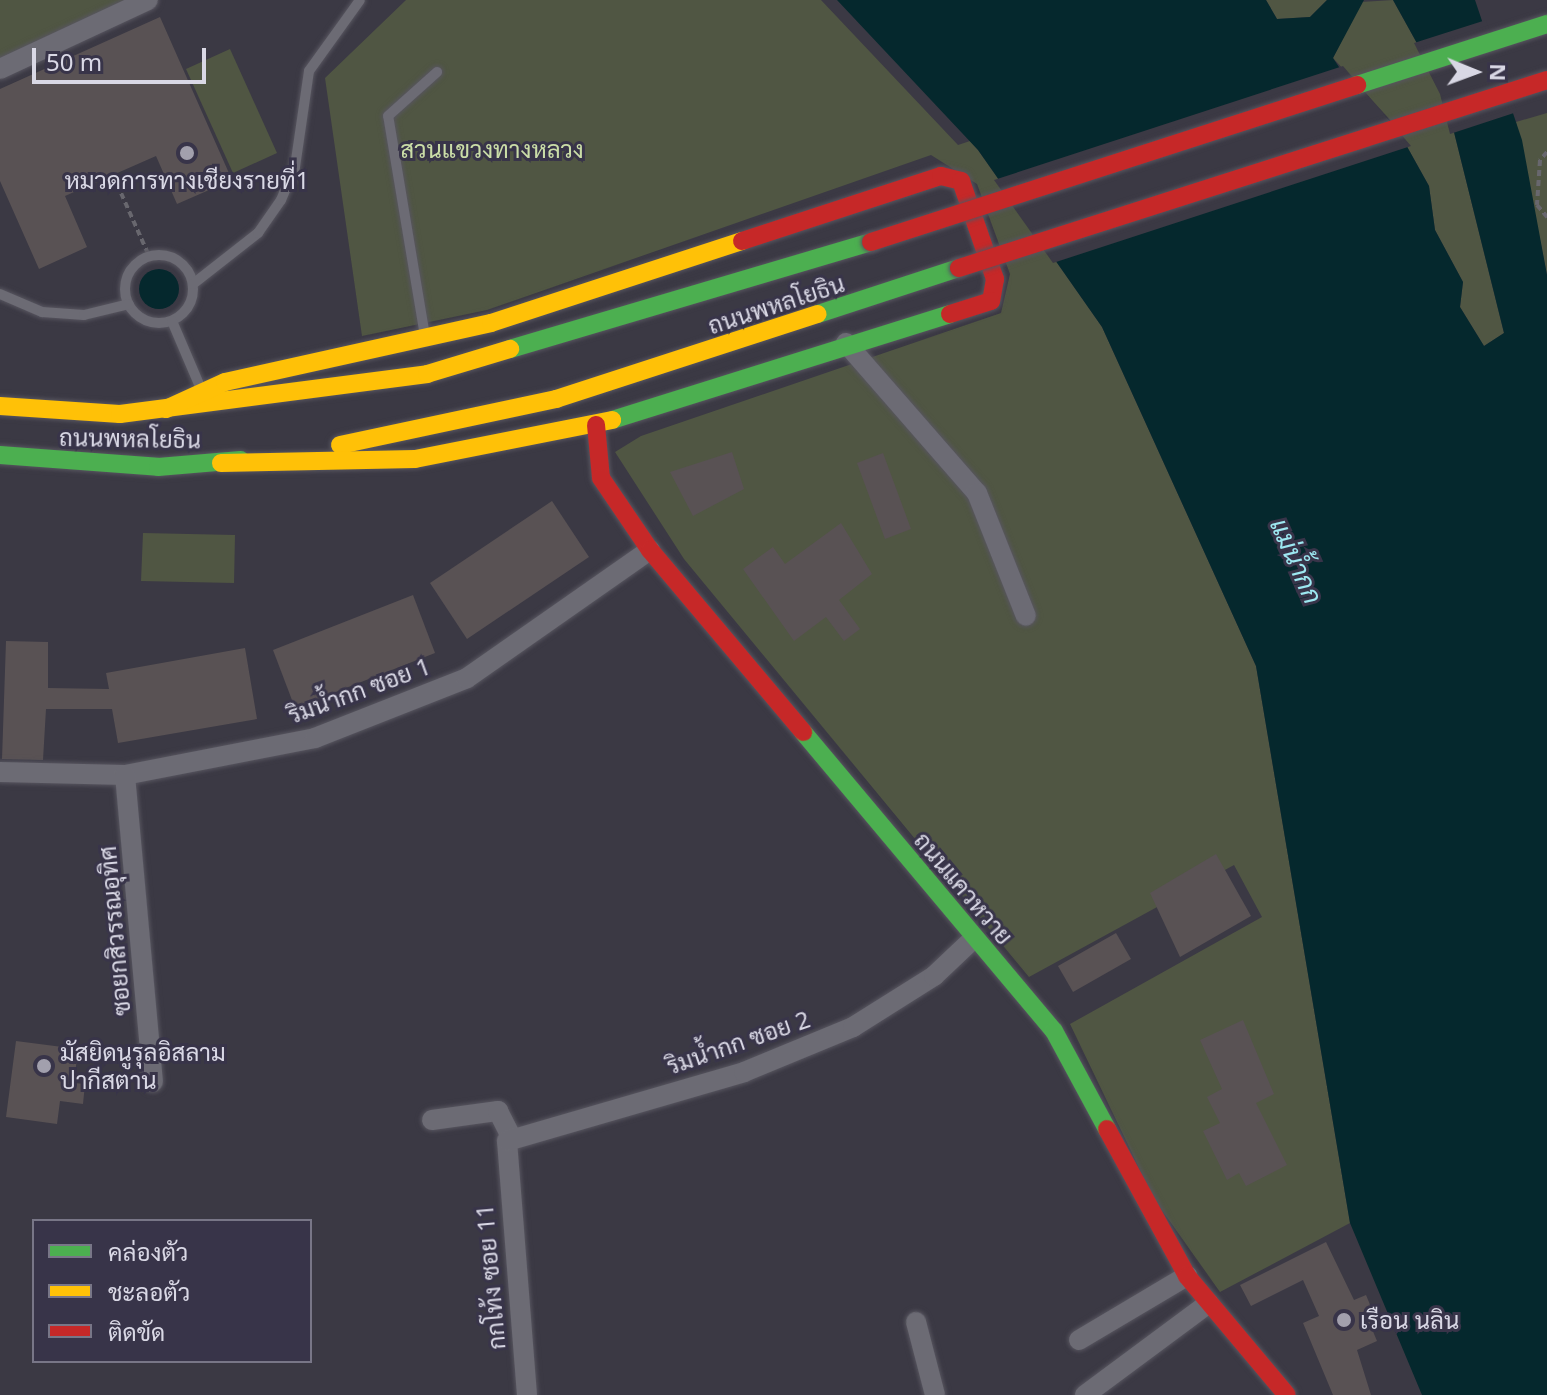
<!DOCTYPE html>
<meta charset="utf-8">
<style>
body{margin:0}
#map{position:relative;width:1547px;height:1395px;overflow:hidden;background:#3b3944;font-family:"Noto Sans",Sarabun,sans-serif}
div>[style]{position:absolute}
.green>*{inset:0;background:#505643}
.water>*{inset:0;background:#05282d}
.round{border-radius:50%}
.pier>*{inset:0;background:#3b3944}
.building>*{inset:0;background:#595254}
.path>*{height:4px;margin-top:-2px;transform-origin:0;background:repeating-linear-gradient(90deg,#68676e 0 6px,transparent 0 10px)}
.roads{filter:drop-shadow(0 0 2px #57555f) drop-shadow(0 0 2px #57555f)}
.lane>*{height:10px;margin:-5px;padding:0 5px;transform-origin:5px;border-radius:5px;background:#6c6b74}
.lane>.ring{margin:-5px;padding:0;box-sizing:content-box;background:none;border:10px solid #6c6b74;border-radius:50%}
.street>*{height:20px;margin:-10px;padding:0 10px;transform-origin:10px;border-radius:10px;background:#6c6b74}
.fast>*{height:18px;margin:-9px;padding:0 9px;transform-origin:9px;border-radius:9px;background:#4caf50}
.slow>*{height:18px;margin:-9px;padding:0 9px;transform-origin:9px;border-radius:9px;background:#ffc107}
.jam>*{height:18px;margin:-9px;padding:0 9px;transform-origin:9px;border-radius:9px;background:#c62828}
.bridges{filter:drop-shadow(0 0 2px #57555f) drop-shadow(0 0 2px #57555f)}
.fast-bridge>*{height:18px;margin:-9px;padding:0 9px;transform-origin:9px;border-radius:9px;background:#4caf50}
.jam-bridge>*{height:18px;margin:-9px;padding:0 9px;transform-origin:9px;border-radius:9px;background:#c62828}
.dots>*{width:22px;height:22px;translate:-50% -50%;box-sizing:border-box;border:4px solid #383449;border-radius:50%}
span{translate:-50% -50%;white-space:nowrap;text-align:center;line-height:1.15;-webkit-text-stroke:6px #383449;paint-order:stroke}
.park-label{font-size:24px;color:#cadda7}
.poi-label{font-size:24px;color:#d9d8e5}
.left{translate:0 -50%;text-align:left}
.street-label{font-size:24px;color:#d9d8e5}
.water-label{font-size:26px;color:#9de8f1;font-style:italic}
.legend{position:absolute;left:32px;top:1219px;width:280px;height:144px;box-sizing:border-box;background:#383449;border:2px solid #787687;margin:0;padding:10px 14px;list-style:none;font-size:24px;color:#d9d8e5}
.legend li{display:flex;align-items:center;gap:16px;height:40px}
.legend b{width:40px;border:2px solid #787687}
.north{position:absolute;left:1435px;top:32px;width:80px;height:80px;-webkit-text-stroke:6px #383449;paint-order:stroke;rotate:91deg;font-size:22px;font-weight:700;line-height:32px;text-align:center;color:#d9d8e5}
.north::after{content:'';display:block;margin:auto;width:28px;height:36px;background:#d9d8e5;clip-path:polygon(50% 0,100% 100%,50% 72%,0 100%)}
.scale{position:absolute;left:32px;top:48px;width:174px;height:36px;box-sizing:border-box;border:4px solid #d9d8e5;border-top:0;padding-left:10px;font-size:24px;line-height:28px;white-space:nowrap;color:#d9d8e5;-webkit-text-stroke:6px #383449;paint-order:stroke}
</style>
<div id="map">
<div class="green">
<div style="clip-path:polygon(0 0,127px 0,0 60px)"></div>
<div style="clip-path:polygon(406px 0,821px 0,958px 145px,970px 141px,978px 150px,1102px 327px,1256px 666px,1350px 1223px,1220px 1292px,1154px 1199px,1070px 1024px,1262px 917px,1234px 865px,1029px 977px,684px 559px,615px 452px,641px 436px,1001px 313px,1010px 274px,977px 184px,931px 155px,487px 310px,362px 336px,325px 78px)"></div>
<div style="clip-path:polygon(1266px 0,1327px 0,1310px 17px,1277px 19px)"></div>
<div style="clip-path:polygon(1393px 0,1444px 92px,1504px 333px,1484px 346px,1460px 307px,1463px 282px,1435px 230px,1429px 186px,1395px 125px,1333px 58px,1361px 2px)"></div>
<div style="clip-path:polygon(230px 49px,277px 153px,233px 173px,186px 69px)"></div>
<div style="clip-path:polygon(1547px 113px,1547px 275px,1516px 122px)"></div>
<div style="clip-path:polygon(143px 533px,235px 535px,234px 583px,141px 581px)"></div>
</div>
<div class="water">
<div style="clip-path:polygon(837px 0,1266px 0,1277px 19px,1310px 17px,1327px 0,1364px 0,1333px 58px,1353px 88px,1395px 125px,1429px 186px,1435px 230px,1463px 282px,1460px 307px,1484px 346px,1504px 333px,1444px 92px,1393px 0,1475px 0,1522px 140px,1547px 275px,1547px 1395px,1422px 1395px,1350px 1223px,1256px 666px,1102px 327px,978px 150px)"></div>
<div class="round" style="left:139px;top:269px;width:40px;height:40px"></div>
</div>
<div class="pier">
<div style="clip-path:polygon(1486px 20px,1517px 112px,1450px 134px,1440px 94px,1414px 43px)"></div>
<div style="clip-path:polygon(1343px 66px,1411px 146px,1053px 263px,994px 180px)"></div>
</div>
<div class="building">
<div style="clip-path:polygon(160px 17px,232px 180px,177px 204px,156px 156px,65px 196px,87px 247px,39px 269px,0 181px,0 89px)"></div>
<div style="clip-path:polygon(732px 452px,744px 489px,693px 516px,670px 472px)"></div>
<div style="clip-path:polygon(883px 453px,911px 529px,885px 539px,857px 463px)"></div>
<div style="clip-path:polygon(552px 501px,589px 557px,467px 639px,430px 583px)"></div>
<div style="clip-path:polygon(841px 523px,872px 574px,839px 600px,860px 629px,844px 641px,826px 617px,794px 641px,743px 569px,773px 547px,785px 564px)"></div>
<div style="clip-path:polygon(413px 595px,435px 653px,295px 708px,273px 650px)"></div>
<div style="clip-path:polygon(6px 641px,48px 642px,48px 688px,109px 689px,106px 673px,245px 648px,257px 719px,118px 743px,112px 709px,46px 709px,43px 760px,2px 759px)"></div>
<div style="clip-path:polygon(1216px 854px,1251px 916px,1180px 957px,1150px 893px)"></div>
<div style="clip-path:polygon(1116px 933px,1131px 959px,1073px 992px,1058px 966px)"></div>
<div style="clip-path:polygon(1243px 1020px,1274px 1094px,1256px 1103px,1287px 1165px,1246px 1186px,1239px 1173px,1227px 1180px,1203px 1131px,1220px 1123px,1207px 1097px,1222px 1089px,1200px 1040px)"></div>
<div style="clip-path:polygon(16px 1041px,78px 1049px,74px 1083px,85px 1084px,83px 1104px,60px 1101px,57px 1124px,6px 1117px)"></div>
<div style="clip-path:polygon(1326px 1242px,1354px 1300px,1366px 1295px,1379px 1326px,1372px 1329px,1377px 1341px,1357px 1350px,1371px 1395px,1333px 1395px,1303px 1323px,1319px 1316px,1303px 1280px,1251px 1306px,1240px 1285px)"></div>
</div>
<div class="path">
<div style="left:1547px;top:152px;width:11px;rotate:131deg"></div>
<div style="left:1540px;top:160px;width:45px;rotate:93.8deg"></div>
<div style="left:1537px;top:205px;width:16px;rotate:50deg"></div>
<div style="left:113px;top:175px;width:89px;rotate:66deg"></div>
</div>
<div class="roads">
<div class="lane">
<div class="ring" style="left:125px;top:255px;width:58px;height:58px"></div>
<div style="left:193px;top:284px;width:83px;rotate:-38.1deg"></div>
<div style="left:258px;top:233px;width:40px;rotate:-55.1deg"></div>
<div style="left:281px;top:200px;width:36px;rotate:-67deg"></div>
<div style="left:295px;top:167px;width:97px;rotate:-81.7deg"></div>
<div style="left:309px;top:71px;width:87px;rotate:-54.3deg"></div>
<div style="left:0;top:294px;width:46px;rotate:23.2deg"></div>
<div style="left:42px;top:312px;width:42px;rotate:4.1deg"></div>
<div style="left:84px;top:315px;width:46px;rotate:-13.7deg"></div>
<div style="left:172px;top:321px;width:74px;rotate:66.9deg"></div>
<div style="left:425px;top:336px;width:223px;rotate:-99.5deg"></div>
<div style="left:388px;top:116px;width:66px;rotate:-41.9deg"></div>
</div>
<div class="street">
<div style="left:0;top:69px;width:163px;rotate:-25deg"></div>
<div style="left:846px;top:343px;width:199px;rotate:48.9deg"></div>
<div style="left:977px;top:493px;width:132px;rotate:68.3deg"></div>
<div style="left:0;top:772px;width:125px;rotate:1.4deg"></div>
<div style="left:125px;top:775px;width:194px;rotate:-11deg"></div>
<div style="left:315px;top:738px;width:163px;rotate:-21.5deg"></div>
<div style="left:467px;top:678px;width:223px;rotate:-35deg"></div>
<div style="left:125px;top:775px;width:308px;rotate:84.8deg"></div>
<div style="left:432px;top:1120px;width:67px;rotate:-7.8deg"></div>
<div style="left:498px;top:1111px;width:31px;rotate:63deg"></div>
<div style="left:916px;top:1322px;width:75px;rotate:75.4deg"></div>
<div style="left:1079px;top:1340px;width:126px;rotate:-30.7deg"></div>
<div style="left:527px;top:1395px;width:255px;rotate:-94.5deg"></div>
<div style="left:507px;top:1141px;width:247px;rotate:-16.2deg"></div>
<div style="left:744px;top:1072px;width:118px;rotate:-22.4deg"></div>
<div style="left:853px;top:1027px;width:96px;rotate:-32.2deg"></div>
<div style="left:934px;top:976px;width:55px;rotate:-43.5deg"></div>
<div style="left:1085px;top:1395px;width:154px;rotate:-36.6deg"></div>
</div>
<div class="fast">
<div style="left:818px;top:314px;width:148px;rotate:-18.1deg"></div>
<div style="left:510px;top:349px;width:377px;rotate:-16.5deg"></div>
<div style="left:612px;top:420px;width:354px;rotate:-17.4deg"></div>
<div style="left:0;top:455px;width:158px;rotate:4.3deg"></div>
<div style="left:158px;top:467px;width:83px;rotate:-4.8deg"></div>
<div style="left:803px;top:732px;width:390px;rotate:50deg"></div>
<div style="left:1054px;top:1031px;width:111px;rotate:61.6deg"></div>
</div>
<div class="slow">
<div style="left:0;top:406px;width:120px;rotate:3.8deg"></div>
<div style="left:120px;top:414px;width:310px;rotate:-7.4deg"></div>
<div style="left:427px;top:374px;width:87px;rotate:-16.8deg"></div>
<div style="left:166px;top:409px;width:65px;rotate:-24.6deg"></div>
<div style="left:225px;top:382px;width:272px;rotate:-12.5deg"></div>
<div style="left:491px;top:323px;width:264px;rotate:-18.1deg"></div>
<div style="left:340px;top:445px;width:221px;rotate:-12deg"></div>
<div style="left:556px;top:399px;width:275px;rotate:-18deg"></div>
<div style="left:221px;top:463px;width:194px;rotate:-1.2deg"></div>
<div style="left:415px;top:459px;width:201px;rotate:-11.2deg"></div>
</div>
<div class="jam">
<div style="left:742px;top:241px;width:209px;rotate:-18.1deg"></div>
<div style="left:941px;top:176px;width:21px;rotate:14deg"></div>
<div style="left:961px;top:181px;width:104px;rotate:70.9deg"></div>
<div style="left:995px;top:279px;width:22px;rotate:100deg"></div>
<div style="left:991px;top:301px;width:43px;rotate:162.4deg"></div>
<div style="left:596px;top:425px;width:53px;rotate:84.6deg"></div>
<div style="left:601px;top:478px;width:87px;rotate:55.8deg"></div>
<div style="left:650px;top:550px;width:238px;rotate:49.9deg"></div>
<div style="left:1107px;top:1129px;width:167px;rotate:61.4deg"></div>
<div style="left:1187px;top:1276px;width:155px;rotate:50deg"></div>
</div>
</div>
<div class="bridges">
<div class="fast-bridge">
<div style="left:1357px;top:85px;width:200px;rotate:-17.8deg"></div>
</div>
<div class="jam-bridge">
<div style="left:871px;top:242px;width:511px;rotate:-17.9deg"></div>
<div style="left:959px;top:268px;width:617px;rotate:-17.73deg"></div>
</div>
</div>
<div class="dots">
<div style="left:187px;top:153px;background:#a2a0ad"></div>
<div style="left:44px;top:1066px;background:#a2a0ad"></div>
<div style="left:1344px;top:1320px;background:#a2a0ad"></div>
</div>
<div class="park-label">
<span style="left:492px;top:149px">สวนแขวงทางหลวง</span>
</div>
<div class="poi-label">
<span style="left:187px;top:180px">หมวดการทางเชียงรายที่1</span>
<span class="left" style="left:60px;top:1066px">มัสยิดนูรุลอิสลาม<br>ปากีสตาน</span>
<span class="left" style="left:1360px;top:1320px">เรือน นลิน</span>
</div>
<div class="street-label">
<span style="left:776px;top:304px;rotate:-18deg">ถนนพหลโยธิน</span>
<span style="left:130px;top:438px;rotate:1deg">ถนนพหลโยธิน</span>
<span style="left:359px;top:690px;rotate:-20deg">ริมน้ำกก ซอย 1</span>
<span style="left:964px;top:888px;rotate:50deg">ถนนแควหวาย</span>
<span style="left:114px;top:931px;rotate:-95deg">ซอยกสิวรรณอุทิศ</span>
<span style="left:738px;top:1042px;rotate:-19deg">ริมน้ำกก ซอย 2</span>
<span style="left:490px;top:1277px;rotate:-95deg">กกโท้ง ซอย 11</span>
</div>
<div class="water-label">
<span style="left:1296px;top:561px;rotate:66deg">แม่น้ำกก</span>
</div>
<ul class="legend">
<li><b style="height:10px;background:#4caf50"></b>คล่องตัว</li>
<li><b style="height:10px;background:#ffc107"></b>ชะลอตัว</li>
<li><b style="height:10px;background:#c62828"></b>ติดขัด</li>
</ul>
<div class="north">N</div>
<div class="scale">50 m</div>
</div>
